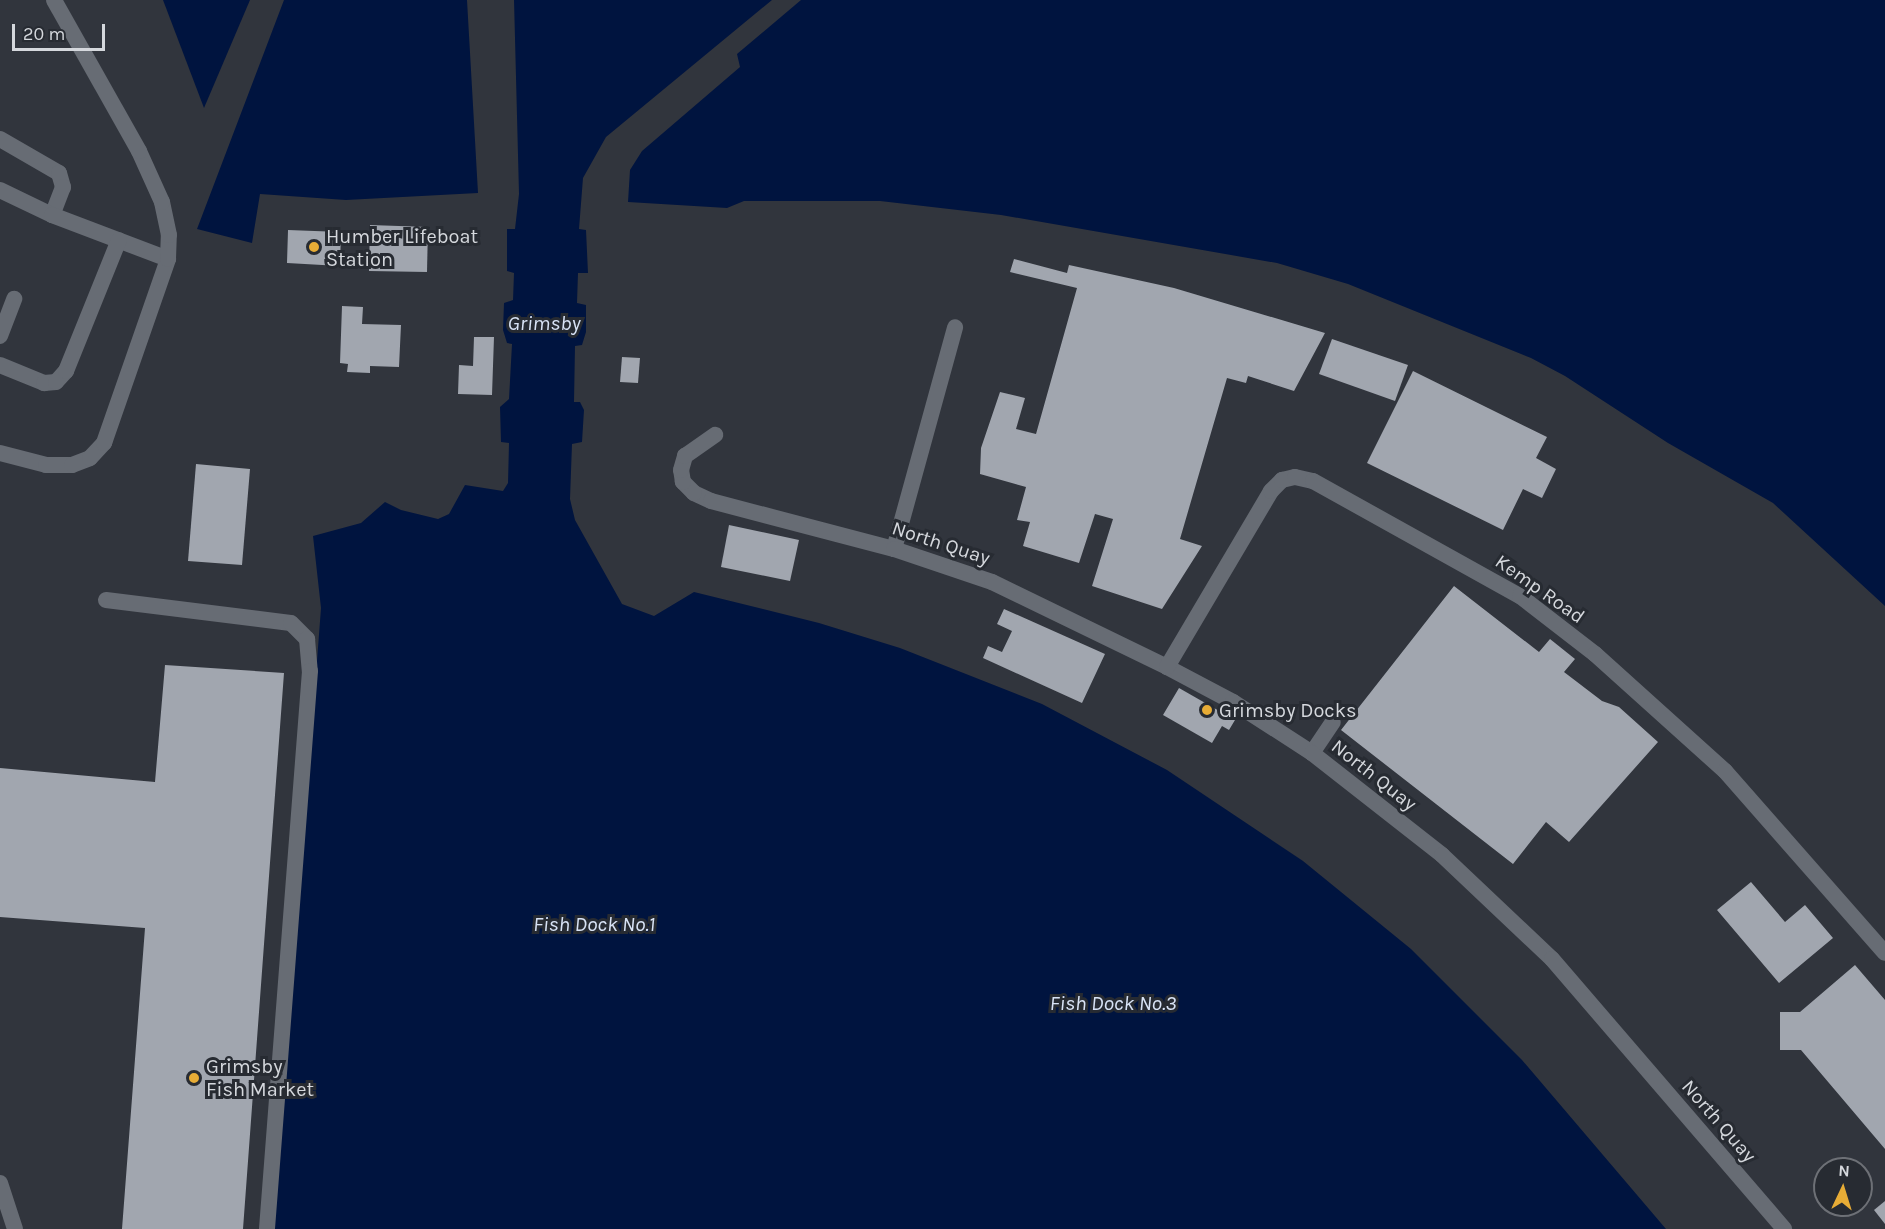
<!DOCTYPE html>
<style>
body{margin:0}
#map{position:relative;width:1885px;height:1229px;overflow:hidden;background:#31353d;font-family:Karla,sans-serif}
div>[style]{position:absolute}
.water>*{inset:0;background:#00143f}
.building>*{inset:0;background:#a1a6af}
.service>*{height:16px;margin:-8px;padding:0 8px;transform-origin:8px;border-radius:8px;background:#676c74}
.minor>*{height:16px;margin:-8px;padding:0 8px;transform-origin:8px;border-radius:8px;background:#676c74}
.dots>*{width:16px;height:16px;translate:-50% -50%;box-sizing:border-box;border:3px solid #272b32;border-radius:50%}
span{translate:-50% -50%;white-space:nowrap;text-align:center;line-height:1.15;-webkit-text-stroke:6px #272b32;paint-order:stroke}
.poi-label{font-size:20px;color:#d5d8dd}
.left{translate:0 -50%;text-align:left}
.street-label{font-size:20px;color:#d5d8dd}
.water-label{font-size:21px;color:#d8e3f6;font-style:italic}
.north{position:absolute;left:1813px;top:1157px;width:60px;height:60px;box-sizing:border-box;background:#272b32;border:2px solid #6d7076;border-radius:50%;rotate:4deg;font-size:16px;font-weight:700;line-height:24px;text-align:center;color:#d5d8dd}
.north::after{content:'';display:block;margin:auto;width:21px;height:27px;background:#e7ac36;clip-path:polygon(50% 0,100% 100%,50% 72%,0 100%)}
.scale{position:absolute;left:12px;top:24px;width:93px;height:27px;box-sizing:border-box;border:3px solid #d5d8dd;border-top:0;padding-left:8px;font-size:18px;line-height:21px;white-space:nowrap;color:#d5d8dd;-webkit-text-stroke:4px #272b32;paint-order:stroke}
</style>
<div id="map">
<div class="water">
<div style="clip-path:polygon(163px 0,250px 0,204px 108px)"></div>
<div style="clip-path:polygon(284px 0,467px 0,478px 193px,346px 200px,260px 194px,252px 243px,197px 229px)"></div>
<div style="clip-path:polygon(514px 0,772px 0,606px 137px,583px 178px,579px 229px,586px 230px,588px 273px,578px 273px,577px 303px,586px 305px,586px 332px,582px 345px,575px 346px,574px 402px,580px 402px,584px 410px,582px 442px,572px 444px,570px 499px,575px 520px,622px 604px,654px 616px,694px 592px,819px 623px,900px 648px,1042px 704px,1167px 770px,1303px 861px,1411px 949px,1522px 1060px,1666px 1229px,274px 1229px,321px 608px,313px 536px,361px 523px,385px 502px,401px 510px,438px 519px,449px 514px,465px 485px,503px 491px,508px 483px,509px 443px,501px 442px,500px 407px,509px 399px,512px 344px,507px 343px,503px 330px,504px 303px,513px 300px,514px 273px,507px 271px,507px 229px,515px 229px,519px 194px)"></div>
<div style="clip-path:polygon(801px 0,1885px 0,1885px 606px,1773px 503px,1668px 443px,1565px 376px,1531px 358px,1348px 284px,1277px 263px,1001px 215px,880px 201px,744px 201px,727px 208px,628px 202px,630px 170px,642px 151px,740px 67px,737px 54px)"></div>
</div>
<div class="building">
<div style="clip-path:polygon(370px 225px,428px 227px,427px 272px,369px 271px)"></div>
<div style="clip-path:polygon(288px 230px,341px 232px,340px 266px,287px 263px)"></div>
<div style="clip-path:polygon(1014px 259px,1067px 273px,1069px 265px,1174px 288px,1325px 333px,1294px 391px,1248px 376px,1246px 383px,1227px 378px,1180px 539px,1202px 546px,1162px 609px,1092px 586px,1113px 519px,1095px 514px,1079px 563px,1023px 546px,1030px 522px,1017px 520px,1026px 487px,980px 474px,981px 448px,1000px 392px,1025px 398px,1016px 429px,1036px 434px,1077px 288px,1010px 272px)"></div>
<div style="clip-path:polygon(342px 306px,363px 307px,362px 324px,401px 325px,399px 367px,370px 366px,370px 373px,347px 372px,348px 364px,340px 363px)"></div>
<div style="clip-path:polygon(474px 337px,494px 337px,492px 395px,458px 394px,459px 365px,473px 366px)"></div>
<div style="clip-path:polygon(1332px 339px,1408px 365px,1395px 401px,1319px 374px)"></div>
<div style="clip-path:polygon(622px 357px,640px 358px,638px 383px,620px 382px)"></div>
<div style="clip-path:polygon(1413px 371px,1547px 437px,1536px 458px,1556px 469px,1542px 498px,1523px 489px,1503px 530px,1367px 463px)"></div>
<div style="clip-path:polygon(196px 464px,250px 469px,242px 565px,188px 561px)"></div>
<div style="clip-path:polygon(729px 525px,799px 540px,790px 581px,721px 567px)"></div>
<div style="clip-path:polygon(1454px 586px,1539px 652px,1550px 639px,1575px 659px,1564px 672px,1602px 701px,1619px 707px,1658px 742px,1569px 842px,1546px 822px,1513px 864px,1341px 730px)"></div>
<div style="clip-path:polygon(1004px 609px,1105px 654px,1082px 703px,983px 658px,988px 646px,1002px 652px,1012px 631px,997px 624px)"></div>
<div style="clip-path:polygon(165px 665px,284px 673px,243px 1229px,122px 1229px,145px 928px,0 917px,0 768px,155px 782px)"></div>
<div style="clip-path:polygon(1179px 688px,1235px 720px,1229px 730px,1222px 726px,1212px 743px,1163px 715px)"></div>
<div style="clip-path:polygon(1751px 882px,1785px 922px,1805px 905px,1833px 938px,1779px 983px,1717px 910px)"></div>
<div style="clip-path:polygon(1855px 965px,1885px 1000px,1885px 1149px,1801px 1050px,1780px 1050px,1780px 1012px,1800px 1012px)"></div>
<div style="clip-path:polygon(1885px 1201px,1885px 1224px,1874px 1210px)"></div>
</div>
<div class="service">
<div style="left:0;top:139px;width:68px;rotate:30deg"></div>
<div style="left:59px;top:173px;width:15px;rotate:74deg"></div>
<div style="left:63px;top:187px;width:30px;rotate:111deg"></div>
<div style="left:0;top:190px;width:58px;rotate:25.7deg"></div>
<div style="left:52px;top:215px;width:124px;rotate:20.8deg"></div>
<div style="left:0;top:336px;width:40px;rotate:-69deg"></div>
<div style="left:0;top:365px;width:48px;rotate:22.2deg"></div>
<div style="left:44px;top:383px;width:12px;rotate:-5deg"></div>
<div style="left:56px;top:382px;width:15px;rotate:-48deg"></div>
<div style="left:66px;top:371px;width:141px;rotate:-68deg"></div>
<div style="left:0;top:453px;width:48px;rotate:14.6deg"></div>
<div style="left:46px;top:465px;width:26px"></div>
<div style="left:72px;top:465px;width:19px;rotate:-21deg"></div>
<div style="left:90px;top:458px;width:21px;rotate:-47deg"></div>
<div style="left:104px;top:443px;width:195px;rotate:-70.8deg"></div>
<div style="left:168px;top:259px;width:24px;rotate:-88deg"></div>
<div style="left:169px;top:235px;width:34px;rotate:-102deg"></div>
<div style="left:162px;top:202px;width:56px;rotate:-114.3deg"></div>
<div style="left:139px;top:151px;width:173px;rotate:-119.4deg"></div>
<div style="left:711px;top:501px;width:19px;rotate:-155deg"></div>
<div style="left:694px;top:493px;width:16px;rotate:-135deg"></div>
<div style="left:683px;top:482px;width:12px;rotate:-99deg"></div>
<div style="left:681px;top:470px;width:15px;rotate:-74deg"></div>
<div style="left:685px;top:456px;width:37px;rotate:-35deg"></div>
<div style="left:894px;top:549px;width:230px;rotate:-74.6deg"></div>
<div style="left:106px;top:600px;width:186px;rotate:7.1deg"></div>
<div style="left:291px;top:623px;width:23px;rotate:45deg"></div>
<div style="left:307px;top:639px;width:32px;rotate:85deg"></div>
<div style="left:310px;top:671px;width:560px;rotate:94.41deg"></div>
<div style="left:1312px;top:753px;width:37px;rotate:-56deg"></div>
<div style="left:0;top:1183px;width:48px;rotate:71.9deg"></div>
</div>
<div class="minor">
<div style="left:711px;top:501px;width:189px;rotate:14.7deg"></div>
<div style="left:894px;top:549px;width:103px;rotate:18.6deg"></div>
<div style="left:992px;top:582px;width:195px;rotate:25.9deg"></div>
<div style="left:1167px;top:667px;width:75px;rotate:27.9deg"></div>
<div style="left:1233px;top:702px;width:94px;rotate:32.8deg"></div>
<div style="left:1312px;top:753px;width:165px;rotate:38.1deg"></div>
<div style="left:1442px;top:855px;width:151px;rotate:43.4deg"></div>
<div style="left:1552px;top:959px;width:356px;rotate:49.3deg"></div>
<div style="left:1167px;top:667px;width:204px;rotate:-59.4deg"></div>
<div style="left:1271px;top:491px;width:16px;rotate:-45deg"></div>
<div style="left:1282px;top:480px;width:13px;rotate:-13deg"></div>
<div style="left:1295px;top:477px;width:18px;rotate:13deg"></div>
<div style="left:1313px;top:481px;width:237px;rotate:29.1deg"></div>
<div style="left:1520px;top:596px;width:95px;rotate:37.7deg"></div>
<div style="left:1595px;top:654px;width:175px;rotate:42deg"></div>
<div style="left:1725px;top:771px;width:242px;rotate:48.7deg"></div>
</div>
<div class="dots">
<div style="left:314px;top:247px;background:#e7ac36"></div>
<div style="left:1207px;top:710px;background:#e7ac36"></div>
<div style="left:194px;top:1078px;background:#e7ac36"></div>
</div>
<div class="poi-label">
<span class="left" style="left:326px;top:248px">Humber Lifeboat<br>Station</span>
<span class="left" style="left:1219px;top:710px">Grimsby Docks</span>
<span class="left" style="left:206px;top:1078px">Grimsby<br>Fish Market</span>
</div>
<div class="street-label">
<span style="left:941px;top:543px;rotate:18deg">North Quay</span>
<span style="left:1540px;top:589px;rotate:35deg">Kemp Road</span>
<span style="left:1374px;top:775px;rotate:38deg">North Quay</span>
<span style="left:1719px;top:1121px;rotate:49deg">North Quay</span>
</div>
<div class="water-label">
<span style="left:544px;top:323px">Grimsby</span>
<span style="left:594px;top:924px">Fish Dock No.1</span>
<span style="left:1113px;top:1003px">Fish Dock No.3</span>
</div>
<div class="north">N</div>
<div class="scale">20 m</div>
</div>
